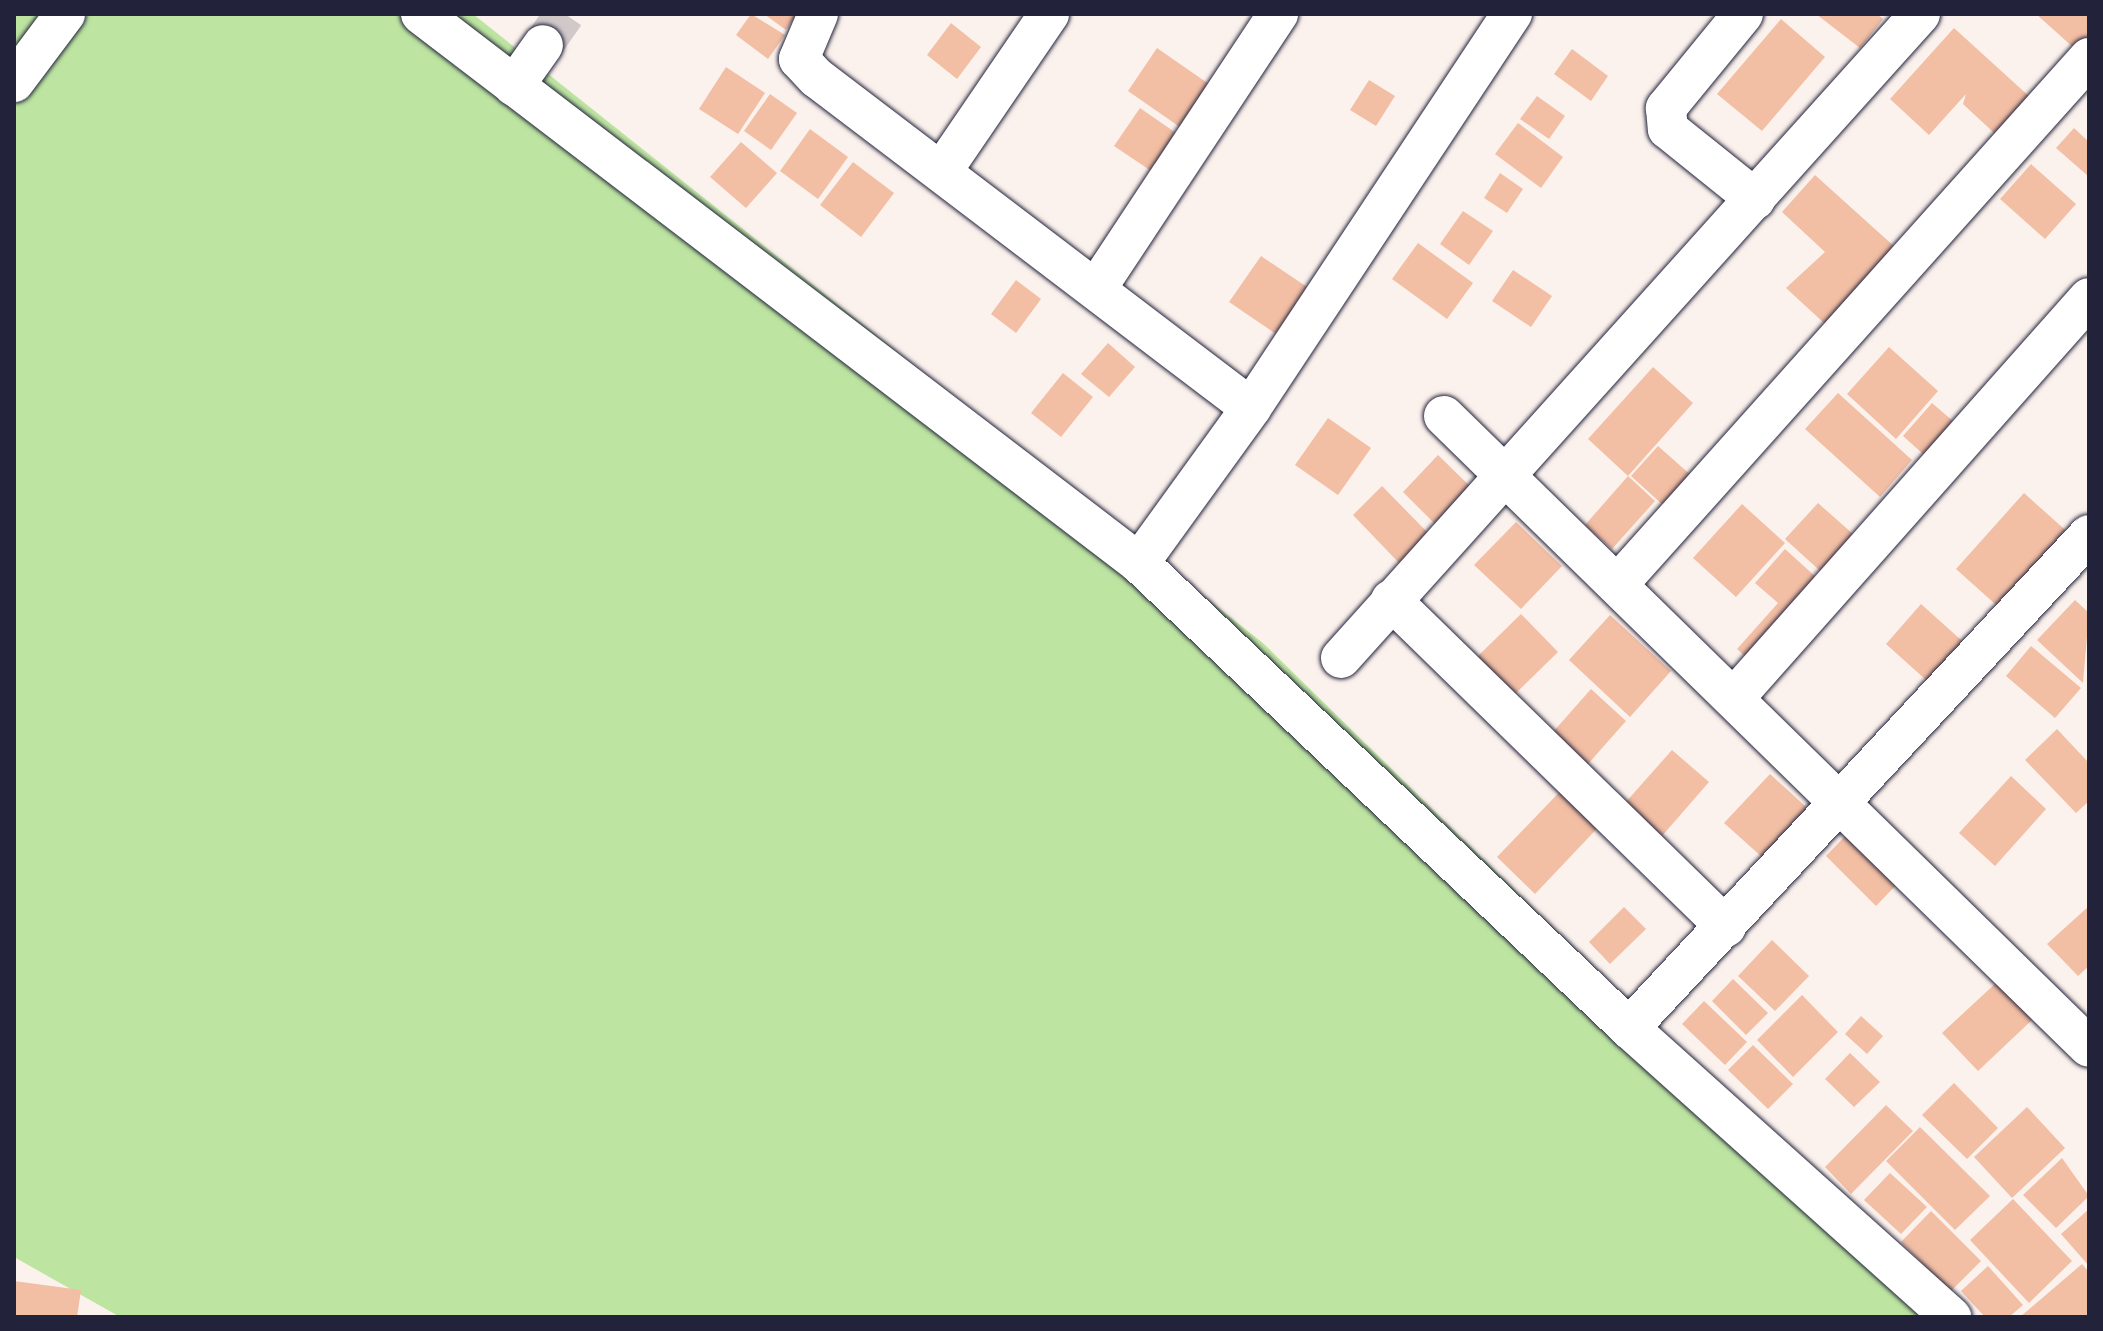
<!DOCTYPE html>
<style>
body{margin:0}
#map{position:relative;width:2103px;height:1331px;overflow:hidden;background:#fcf2ed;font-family:"Balsamiq Sans",sans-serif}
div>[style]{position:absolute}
.green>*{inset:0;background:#bde5a1}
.building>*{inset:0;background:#f2bea4}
.street-tunnel>*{height:40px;margin-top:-20px;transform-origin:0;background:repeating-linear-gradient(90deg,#d0c8c9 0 40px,transparent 0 60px)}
.roads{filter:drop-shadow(0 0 2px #22223b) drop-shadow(0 0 2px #22223b)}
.street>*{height:40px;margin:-20px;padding:0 20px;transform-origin:20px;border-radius:20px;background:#fff}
span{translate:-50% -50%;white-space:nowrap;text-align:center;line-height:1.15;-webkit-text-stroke:6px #fff;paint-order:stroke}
.frame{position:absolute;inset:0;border:16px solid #22223b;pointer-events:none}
</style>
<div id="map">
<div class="green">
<div style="clip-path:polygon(14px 14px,473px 14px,1264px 644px,1951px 1317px,120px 1317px,14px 1257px)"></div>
</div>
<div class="building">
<div style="clip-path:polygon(751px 14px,785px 35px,768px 59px,736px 35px)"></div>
<div style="clip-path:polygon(764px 14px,797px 14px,786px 30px)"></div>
<div style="clip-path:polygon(1816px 14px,1877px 14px,1883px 19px,1860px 48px)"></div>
<div style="clip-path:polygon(2036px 14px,2089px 14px,2089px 51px,2084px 57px)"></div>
<div style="clip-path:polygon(1781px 19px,1825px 57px,1762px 131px,1717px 94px)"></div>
<div style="clip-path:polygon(951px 23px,981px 47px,957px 79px,927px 55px)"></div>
<div style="clip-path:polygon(1954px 28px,2041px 107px,2007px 145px,1963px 104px,1966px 94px,1929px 135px,1890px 99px)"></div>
<div style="clip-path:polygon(1157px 48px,1216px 89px,1187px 132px,1128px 91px)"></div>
<div style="clip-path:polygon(1572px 49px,1608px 76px,1591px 101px,1554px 74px)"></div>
<div style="clip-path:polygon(726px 67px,765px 93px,738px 134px,699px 109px)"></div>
<div style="clip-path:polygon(1369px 80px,1395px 96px,1376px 126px,1350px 110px)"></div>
<div style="clip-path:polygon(770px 94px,797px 113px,771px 150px,744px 131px)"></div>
<div style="clip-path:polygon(1537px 96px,1565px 116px,1549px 139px,1520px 119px)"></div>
<div style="clip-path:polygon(1140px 108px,1189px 142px,1163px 179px,1114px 146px)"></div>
<div style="clip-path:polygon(1518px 123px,1563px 157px,1541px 188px,1495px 154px)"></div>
<div style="clip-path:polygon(2074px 128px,2089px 142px,2088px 176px,2056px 148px)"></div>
<div style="clip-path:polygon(810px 129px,848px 157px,818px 199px,780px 171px)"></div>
<div style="clip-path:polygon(741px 142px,777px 173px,746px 208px,710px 177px)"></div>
<div style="clip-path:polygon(853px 162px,894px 193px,861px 237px,820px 205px)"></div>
<div style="clip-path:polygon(2031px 164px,2076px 204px,2045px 239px,2000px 199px)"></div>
<div style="clip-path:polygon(1500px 173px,1523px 189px,1507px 213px,1484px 198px)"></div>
<div style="clip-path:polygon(1815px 175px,1906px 257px,1837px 335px,1786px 288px,1825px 252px,1782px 212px)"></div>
<div style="clip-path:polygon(1463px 211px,1493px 231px,1469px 265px,1440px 244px)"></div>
<div style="clip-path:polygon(1418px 243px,1473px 283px,1447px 319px,1392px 279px)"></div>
<div style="clip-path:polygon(1261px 256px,1307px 287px,1276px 334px,1229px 302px)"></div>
<div style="clip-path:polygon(1513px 270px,1552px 296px,1531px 327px,1492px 301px)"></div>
<div style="clip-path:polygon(1016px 280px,1041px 299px,1016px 333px,991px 314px)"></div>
<div style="clip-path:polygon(1108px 343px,1135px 367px,1109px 397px,1081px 374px)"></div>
<div style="clip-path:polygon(1889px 347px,1938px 391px,1896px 439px,1847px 394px)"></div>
<div style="clip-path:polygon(1653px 367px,1693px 403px,1628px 476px,1588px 439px)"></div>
<div style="clip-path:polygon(1063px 373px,1093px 397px,1061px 437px,1031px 413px)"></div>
<div style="clip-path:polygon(1838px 393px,1912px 460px,1880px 497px,1805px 429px)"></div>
<div style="clip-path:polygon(1932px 403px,1961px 428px,1932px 462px,1903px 436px)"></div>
<div style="clip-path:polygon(1328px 418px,1371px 448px,1338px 495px,1295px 465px)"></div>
<div style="clip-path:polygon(1658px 446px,1702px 485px,1674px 515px,1631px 476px)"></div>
<div style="clip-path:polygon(1438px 455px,1480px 496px,1444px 533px,1403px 492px)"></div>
<div style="clip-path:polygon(1628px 476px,1655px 501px,1612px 549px,1585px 525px)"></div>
<div style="clip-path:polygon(1382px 486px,1431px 536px,1401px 565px,1353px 515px)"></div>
<div style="clip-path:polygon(2024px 493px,2072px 536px,2004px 612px,1956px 569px)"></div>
<div style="clip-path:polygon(1818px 503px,1862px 542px,1829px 579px,1785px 539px)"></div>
<div style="clip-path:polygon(1742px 504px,1785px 543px,1736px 597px,1693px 558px)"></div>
<div style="clip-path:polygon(1516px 522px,1562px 566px,1521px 609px,1474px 565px)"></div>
<div style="clip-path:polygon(1785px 549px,1828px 588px,1757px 667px,1737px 649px,1778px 603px,1755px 583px)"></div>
<div style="clip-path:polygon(2075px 600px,2089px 613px,2083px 683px,2037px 640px)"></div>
<div style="clip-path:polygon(1921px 604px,1970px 648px,1935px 688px,1886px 644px)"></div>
<div style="clip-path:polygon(1521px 614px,1558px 652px,1514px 695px,1477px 657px)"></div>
<div style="clip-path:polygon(1610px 615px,1671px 671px,1630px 717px,1569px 660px)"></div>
<div style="clip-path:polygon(2031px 646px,2081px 688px,2055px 718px,2006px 676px)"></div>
<div style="clip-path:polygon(1591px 689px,1626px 721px,1588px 764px,1553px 732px)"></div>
<div style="clip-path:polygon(2057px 729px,2089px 763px,2089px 801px,2076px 813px,2025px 760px)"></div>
<div style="clip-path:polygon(1672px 750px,1709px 782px,1662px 836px,1625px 803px)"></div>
<div style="clip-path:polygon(1770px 774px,1817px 817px,1772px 866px,1724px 823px)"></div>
<div style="clip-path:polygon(2011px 776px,2046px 809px,1995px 866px,1959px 833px)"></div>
<div style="clip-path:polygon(1570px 781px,1608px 817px,1535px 894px,1497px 857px)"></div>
<div style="clip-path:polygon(1851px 830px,1901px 880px,1876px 906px,1826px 856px)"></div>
<div style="clip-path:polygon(2089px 906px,2089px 966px,2078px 976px,2047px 944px)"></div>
<div style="clip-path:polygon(1624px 907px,1646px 929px,1610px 964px,1589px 942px)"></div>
<div style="clip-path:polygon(1772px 940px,1809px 976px,1775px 1011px,1738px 976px)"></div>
<div style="clip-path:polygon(1733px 979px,1768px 1013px,1746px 1035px,1712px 1001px)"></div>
<div style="clip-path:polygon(1997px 982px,2032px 1020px,1978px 1071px,1942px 1033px)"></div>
<div style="clip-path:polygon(1802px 995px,1838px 1032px,1793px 1077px,1757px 1040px)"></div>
<div style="clip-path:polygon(1704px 1001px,1747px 1042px,1725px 1065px,1682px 1024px)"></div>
<div style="clip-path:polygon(1861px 1016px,1883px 1036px,1867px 1054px,1845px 1034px)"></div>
<div style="clip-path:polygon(1753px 1045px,1793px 1084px,1768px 1109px,1728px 1070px)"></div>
<div style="clip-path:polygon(1850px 1053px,1880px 1082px,1854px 1107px,1825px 1079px)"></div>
<div style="clip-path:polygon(1954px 1083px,1998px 1128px,1967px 1159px,1922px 1115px)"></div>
<div style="clip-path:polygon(1886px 1105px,1913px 1131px,1851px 1194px,1825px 1167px)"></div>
<div style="clip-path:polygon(2027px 1107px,2065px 1148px,2012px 1198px,1974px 1157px)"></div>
<div style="clip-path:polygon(1920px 1127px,1990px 1196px,1955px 1230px,1886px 1161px)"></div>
<div style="clip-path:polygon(2062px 1158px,2089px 1196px,2056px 1228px,2023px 1195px)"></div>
<div style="clip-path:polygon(1890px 1173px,1927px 1207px,1901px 1234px,1864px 1200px)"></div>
<div style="clip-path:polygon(2013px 1199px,2072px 1261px,2029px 1303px,1970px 1240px)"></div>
<div style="clip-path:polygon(2089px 1209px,2089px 1266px,2061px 1234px)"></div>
<div style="clip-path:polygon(1931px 1211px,1981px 1261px,1951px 1291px,1901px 1242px)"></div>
<div style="clip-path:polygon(2082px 1264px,2089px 1272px,2089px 1317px,2020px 1317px)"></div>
<div style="clip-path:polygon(1988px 1266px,2023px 1305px,2009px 1317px,1985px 1317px,1961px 1291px)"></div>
<div style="clip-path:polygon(14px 1281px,81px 1290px,77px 1317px,14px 1317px)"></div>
</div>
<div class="street-tunnel">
<div style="left:543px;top:45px;width:38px;rotate:-55deg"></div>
</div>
<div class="roads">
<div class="street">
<div style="left:421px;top:14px;width:904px;rotate:37.4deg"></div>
<div style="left:1139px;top:563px;width:676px;rotate:43.5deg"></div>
<div style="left:1629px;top:1028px;width:433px;rotate:41.9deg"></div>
<div style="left:818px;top:14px;width:49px;rotate:112.9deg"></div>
<div style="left:799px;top:59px;width:26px;rotate:47deg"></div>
<div style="left:817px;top:78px;width:545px;rotate:37.25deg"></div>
<div style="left:1743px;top:14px;width:122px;rotate:129.3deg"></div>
<div style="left:1666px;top:108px;width:21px;rotate:85deg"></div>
<div style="left:1668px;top:129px;width:112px;rotate:38.8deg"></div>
<div style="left:14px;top:82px;width:85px;rotate:-53.1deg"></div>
<div style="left:514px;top:86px;width:50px;rotate:-54.7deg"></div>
<div style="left:942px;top:171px;width:190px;rotate:-55.7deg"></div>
<div style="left:1096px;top:289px;width:330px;rotate:-56.5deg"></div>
<div style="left:1444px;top:416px;width:902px;rotate:44.37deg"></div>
<div style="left:1139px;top:563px;width:191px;rotate:-54.1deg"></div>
<div style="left:1251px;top:408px;width:473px;rotate:-56.5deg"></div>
<div style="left:1618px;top:584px;width:706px;rotate:-48.16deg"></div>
<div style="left:1391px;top:600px;width:468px;rotate:44.3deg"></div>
<div style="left:1341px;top:658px;width:866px;rotate:-48.04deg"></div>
<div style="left:1735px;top:697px;width:533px;rotate:-48.42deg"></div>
<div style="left:1629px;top:1028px;width:674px;rotate:-46.98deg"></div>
</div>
</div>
<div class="frame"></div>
</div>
